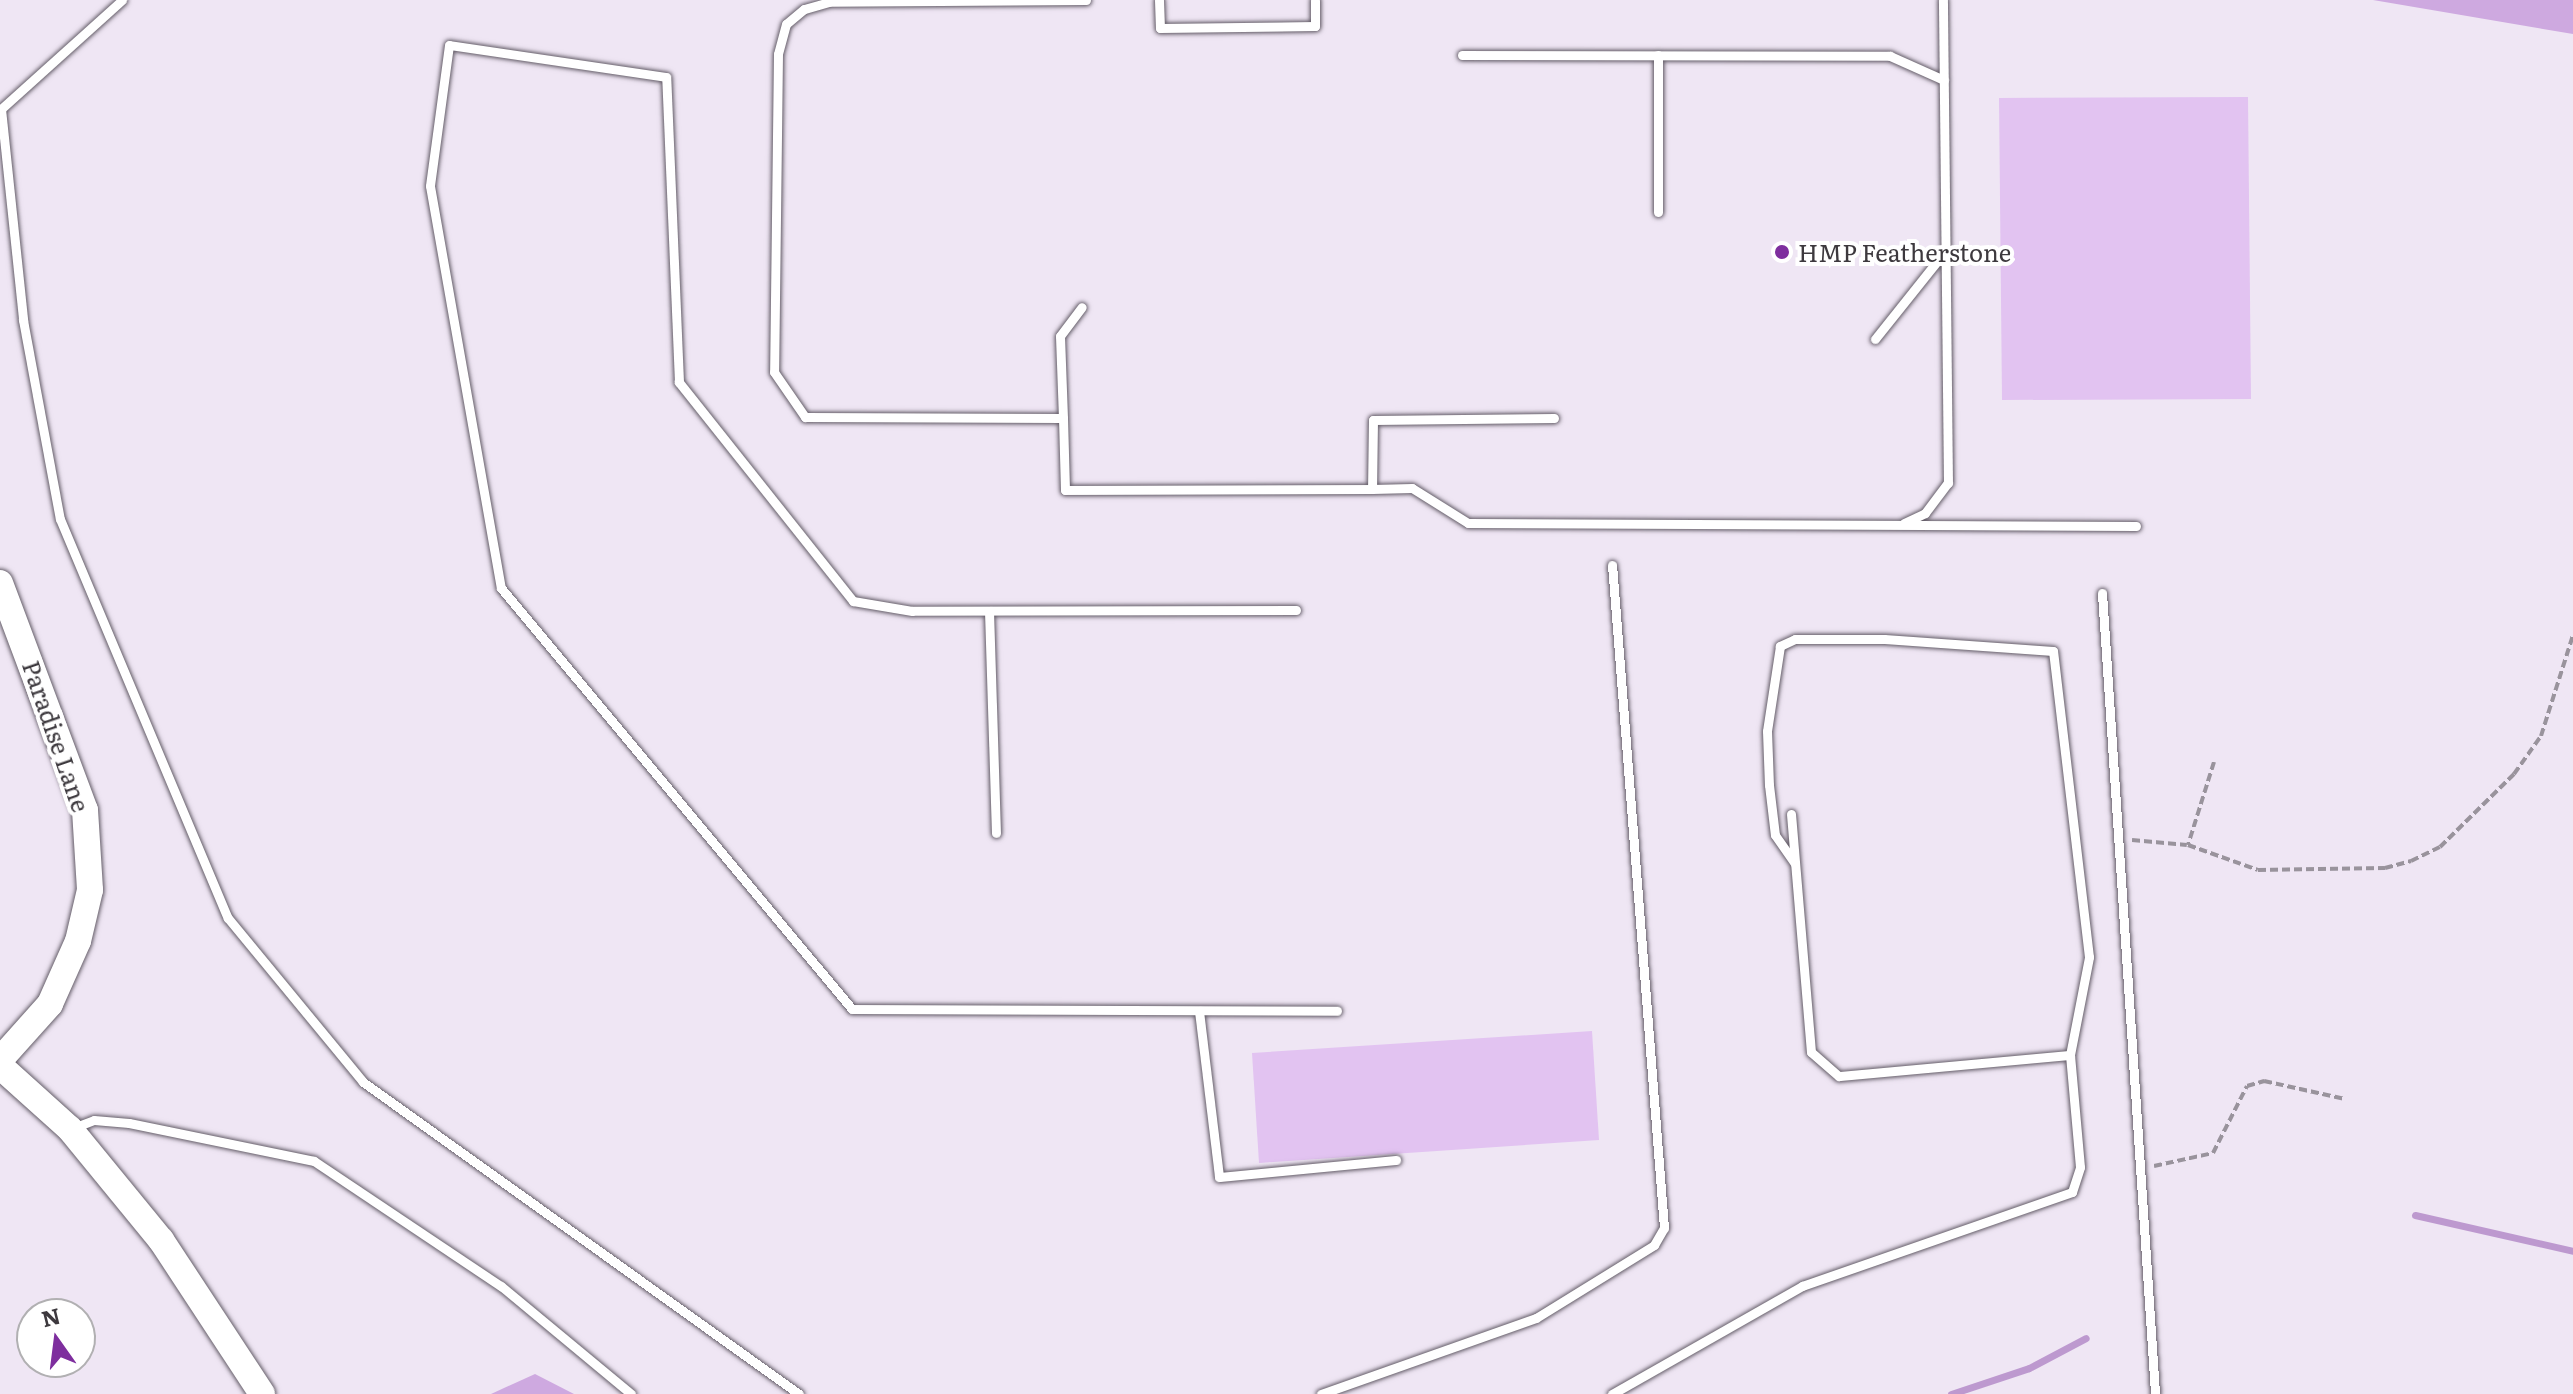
<!DOCTYPE html>
<style>
body{margin:0}
#map{position:relative;width:2573px;height:1394px;overflow:hidden;background:#efe6f4;font-family:Literata,serif}
div>[style]{position:absolute}
.green>*{inset:0;background:#e2c3f1}
.forest>*{inset:0;background:#cea9e0}
.stream>*{height:7px;margin:-3.5px;padding:0 3.5px;transform-origin:3.5px;border-radius:3.5px;background:#bd99cf}
.path>*{height:4px;margin-top:-2px;transform-origin:0;background:repeating-linear-gradient(90deg,#99939c 0 8px,transparent 0 12px)}
.roads{filter:drop-shadow(0 0 2px #645d68) drop-shadow(0 0 2px #645d68)}
.lane>*{height:9px;margin:-4.5px;padding:0 4.5px;transform-origin:4.5px;border-radius:4.5px;background:#fff}
.secondary>*{height:26px;margin:-13px;padding:0 13px;transform-origin:13px;border-radius:13px;background:#fff}
.dots>*{width:22px;height:22px;translate:-50% -50%;box-sizing:border-box;border:4px solid #fff;border-radius:50%}
span{translate:-50% -50%;white-space:nowrap;text-align:center;line-height:1.15;-webkit-text-stroke:8px #fff;paint-order:stroke}
.poi-label{font-size:24px;color:#3d393e}
.left{translate:0 -50%;text-align:left}
.street-label{font-size:24px;color:#3d393e}
.north{position:absolute;left:16px;top:1298px;width:80px;height:80px;box-sizing:border-box;background:#fff;border:2px solid #b1b0b2;border-radius:50%;rotate:346deg;font-size:22px;font-weight:700;line-height:32px;text-align:center;color:#3d393e}
.north::after{content:'';display:block;margin:auto;width:28px;height:36px;background:#7e2e9e;clip-path:polygon(50% 0,100% 100%,50% 72%,0 100%)}
</style>
<div id="map">
<div class="green">
<div style="clip-path:polygon(2248px 97px,2251px 399px,2002px 400px,1999px 98px)"></div>
<div style="clip-path:polygon(1592px 1031px,1599px 1140px,1259px 1163px,1252px 1053px)"></div>
</div>
<div class="forest">
<div style="clip-path:polygon(2373px 0,2573px 0,2573px 34px)"></div>
<div style="clip-path:polygon(535px 1374px,574px 1394px,491px 1394px)"></div>
</div>
<div class="stream">
<div style="left:2415px;top:1215px;width:162px;rotate:12.8deg"></div>
<div style="left:1951px;top:1394px;width:82px;rotate:-18.4deg"></div>
<div style="left:2029px;top:1368px;width:64px;rotate:-27.8deg"></div>
</div>
<div class="path">
<div style="left:2214px;top:762px;width:87px;rotate:107.4deg"></div>
<div style="left:2188px;top:845px;width:74px;rotate:19.7deg"></div>
<div style="left:2258px;top:870px;width:127px;rotate:-0.9deg"></div>
<div style="left:2385px;top:868px;width:27px;rotate:-15deg"></div>
<div style="left:2411px;top:861px;width:32px;rotate:-26deg"></div>
<div style="left:2440px;top:847px;width:104px;rotate:-44.6deg"></div>
<div style="left:2514px;top:774px;width:47px;rotate:-54.6deg"></div>
<div style="left:2541px;top:736px;width:106px;rotate:-72.4deg"></div>
<div style="left:2132px;top:840px;width:55px;rotate:5.2deg"></div>
<div style="left:2154px;top:1166px;width:60px;rotate:-12.4deg"></div>
<div style="left:2213px;top:1153px;width:75px;rotate:-63.1deg"></div>
<div style="left:2247px;top:1086px;width:18px;rotate:-16deg"></div>
<div style="left:2264px;top:1081px;width:83px;rotate:12.5deg"></div>
</div>
<div class="roads">
<div class="lane">
<div style="left:122px;top:0;width:163px;rotate:138deg"></div>
<div style="left:1px;top:109px;width:212px;rotate:84deg"></div>
<div style="left:23px;top:320px;width:202px;rotate:79.5deg"></div>
<div style="left:60px;top:519px;width:433px;rotate:67.2deg"></div>
<div style="left:228px;top:918px;width:212px;rotate:50.5deg"></div>
<div style="left:363px;top:1082px;width:536px;rotate:35.59deg"></div>
<div style="left:1086px;top:0;width:257px;rotate:179.6deg"></div>
<div style="left:829px;top:2px;width:26px;rotate:164deg"></div>
<div style="left:804px;top:9px;width:23px;rotate:140deg"></div>
<div style="left:786px;top:24px;width:31px;rotate:105deg"></div>
<div style="left:778px;top:54px;width:318px;rotate:90.7deg"></div>
<div style="left:774px;top:372px;width:55px;rotate:55.4deg"></div>
<div style="left:805px;top:417px;width:258px;rotate:0.2deg"></div>
<div style="left:1063px;top:418px;width:72px;rotate:88.4deg"></div>
<div style="left:1065px;top:490px;width:307px;rotate:-0.2deg"></div>
<div style="left:1159px;top:0;width:28px;rotate:88deg"></div>
<div style="left:1160px;top:28px;width:155px;rotate:-0.7deg"></div>
<div style="left:1315px;top:26px;width:26px;rotate:-90deg"></div>
<div style="left:1462px;top:55px;width:428px;rotate:0.1deg"></div>
<div style="left:1890px;top:56px;width:59px;rotate:24deg"></div>
<div style="left:1658px;top:212px;width:157px;rotate:-90deg"></div>
<div style="left:1875px;top:339px;width:114px;rotate:-51.4deg"></div>
<div style="left:1063px;top:418px;width:82px;rotate:-92.1deg"></div>
<div style="left:1060px;top:336px;width:36px;rotate:-53deg"></div>
<div style="left:1554px;top:418px;width:181px;rotate:179.4deg"></div>
<div style="left:1373px;top:420px;width:69px;rotate:90.8deg"></div>
<div style="left:1372px;top:489px;width:40px;rotate:-1.4deg"></div>
<div style="left:1412px;top:488px;width:66px;rotate:32deg"></div>
<div style="left:1468px;top:523px;width:668px;rotate:0.26deg"></div>
<div style="left:1904px;top:523px;width:23px;rotate:-25deg"></div>
<div style="left:1925px;top:513px;width:38px;rotate:-53deg"></div>
<div style="left:1948px;top:483px;width:483px;rotate:-90.6deg"></div>
<div style="left:2102px;top:593px;width:803px;rotate:86.21deg"></div>
<div style="left:1296px;top:610px;width:384px;rotate:179.9deg"></div>
<div style="left:912px;top:611px;width:60px;rotate:-170.4deg"></div>
<div style="left:853px;top:601px;width:280px;rotate:-128.5deg"></div>
<div style="left:679px;top:382px;width:305px;rotate:-92.4deg"></div>
<div style="left:666px;top:77px;width:219px;rotate:-171.6deg"></div>
<div style="left:449px;top:45px;width:142px;rotate:97.7deg"></div>
<div style="left:430px;top:186px;width:408px;rotate:80deg"></div>
<div style="left:501px;top:588px;width:548px;rotate:50.18deg"></div>
<div style="left:852px;top:1009px;width:485px;rotate:0.2deg"></div>
<div style="left:989px;top:611px;width:222px;rotate:88.2deg"></div>
<div style="left:1791px;top:814px;width:239px;rotate:85.2deg"></div>
<div style="left:1811px;top:1052px;width:37px;rotate:41deg"></div>
<div style="left:1839px;top:1076px;width:232px;rotate:-5.2deg"></div>
<div style="left:1199px;top:1011px;width:167px;rotate:83.1deg"></div>
<div style="left:1219px;top:1177px;width:178px;rotate:-5.5deg"></div>
<div style="left:73px;top:1128px;width:22px;rotate:-21deg"></div>
<div style="left:94px;top:1120px;width:35px;rotate:5deg"></div>
<div style="left:129px;top:1123px;width:189px;rotate:11.6deg"></div>
<div style="left:314px;top:1161px;width:225px;rotate:33.8deg"></div>
<div style="left:501px;top:1286px;width:169px;rotate:39.7deg"></div>
<div style="left:1321px;top:1394px;width:228px;rotate:-19.5deg"></div>
<div style="left:1536px;top:1318px;width:139px;rotate:-31.7deg"></div>
<div style="left:1654px;top:1245px;width:20px;rotate:-60deg"></div>
<div style="left:1664px;top:1228px;width:665px;rotate:-94.48deg"></div>
<div style="left:1612px;top:1394px;width:219px;rotate:-29.6deg"></div>
<div style="left:1802px;top:1286px;width:286px;rotate:-19.2deg"></div>
<div style="left:2072px;top:1192px;width:26px;rotate:-72deg"></div>
<div style="left:2080px;top:1167px;width:112px;rotate:-95.1deg"></div>
<div style="left:2070px;top:1055px;width:100px;rotate:-79deg"></div>
<div style="left:2089px;top:957px;width:308px;rotate:-96.7deg"></div>
<div style="left:2053px;top:651px;width:169px;rotate:-175.9deg"></div>
<div style="left:1884px;top:639px;width:89px;rotate:180deg"></div>
<div style="left:1795px;top:639px;width:17px;rotate:155deg"></div>
<div style="left:1780px;top:646px;width:86px;rotate:98.7deg"></div>
<div style="left:1767px;top:731px;width:54px;rotate:87.9deg"></div>
<div style="left:1769px;top:785px;width:50px;rotate:83.2deg"></div>
<div style="left:1775px;top:835px;width:35px;rotate:55deg"></div>
</div>
<div class="secondary">
<div style="left:0;top:583px;width:242px;rotate:69.5deg"></div>
<div style="left:85px;top:810px;width:80px;rotate:86.4deg"></div>
<div style="left:90px;top:890px;width:52px;rotate:103.2deg"></div>
<div style="left:78px;top:941px;width:69px;rotate:114deg"></div>
<div style="left:50px;top:1004px;width:75px;rotate:131.8deg"></div>
<div style="left:0;top:1066px;width:94px;rotate:42deg"></div>
<div style="left:70px;top:1129px;width:144px;rotate:50.7deg"></div>
<div style="left:161px;top:1240px;width:184px;rotate:56.7deg"></div>
</div>
</div>
<div class="dots">
<div style="left:1782px;top:252px;background:#7e2e9e"></div>
</div>
<div class="poi-label">
<span class="left" style="left:1798px;top:252px">HMP Featherstone</span>
</div>
<div class="street-label">
<span style="left:57px;top:736px;rotate:71deg">Paradise Lane</span>
</div>
<div class="north">N</div>
</div>
